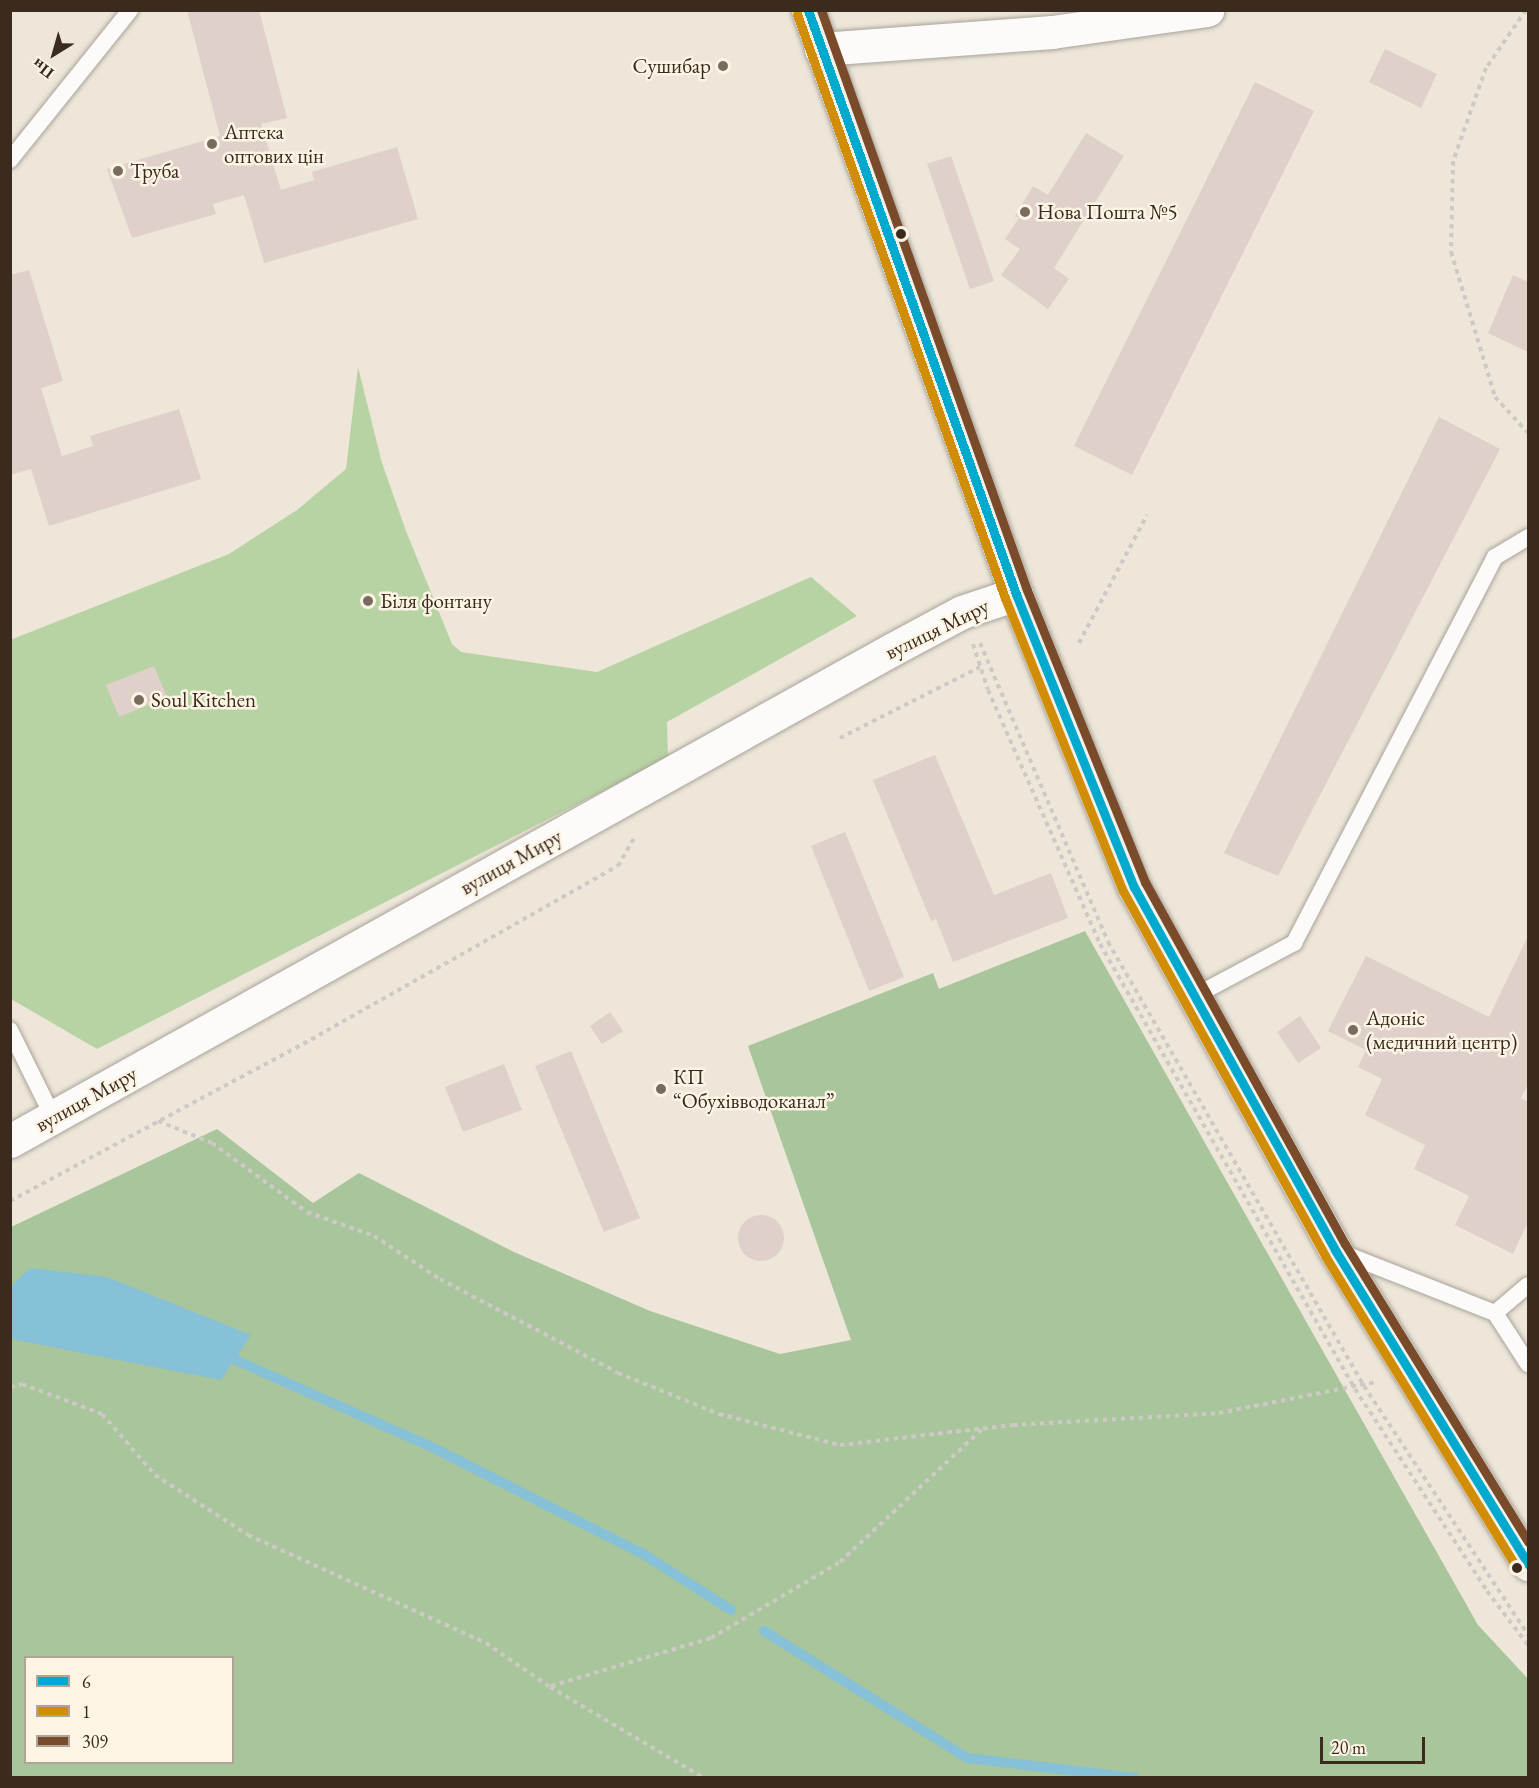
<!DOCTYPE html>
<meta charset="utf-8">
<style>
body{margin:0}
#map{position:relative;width:1539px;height:1788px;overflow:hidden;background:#ede6d9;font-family:"EB Garamond",serif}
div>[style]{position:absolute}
.green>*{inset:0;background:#b8d3a3}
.forest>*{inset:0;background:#a9c59b}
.water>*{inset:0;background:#86c1d8}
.stream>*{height:10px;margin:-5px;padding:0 5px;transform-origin:5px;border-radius:5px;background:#86c1d8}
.building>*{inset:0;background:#dfd0c9}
.round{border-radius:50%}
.path>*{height:4px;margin-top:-2px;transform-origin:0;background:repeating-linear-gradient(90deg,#cdcac5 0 4.5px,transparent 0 9px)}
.roads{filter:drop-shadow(0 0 2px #a9a39a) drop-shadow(0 0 2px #a9a39a)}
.service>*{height:16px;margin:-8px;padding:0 8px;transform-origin:8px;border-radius:8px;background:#fcfbf9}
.minor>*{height:33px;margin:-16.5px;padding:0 16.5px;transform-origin:16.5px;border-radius:16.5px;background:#fcfbf9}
.secondary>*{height:33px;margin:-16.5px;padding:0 16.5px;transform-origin:16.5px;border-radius:16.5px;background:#f3f1ea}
.bus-1>*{height:9px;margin:-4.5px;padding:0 4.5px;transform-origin:4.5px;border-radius:4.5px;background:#00a9ce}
.bus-2>*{height:9px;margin:-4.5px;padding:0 4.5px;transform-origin:4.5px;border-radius:4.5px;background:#d18d06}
.bus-3>*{height:9px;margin:-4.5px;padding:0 4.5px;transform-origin:4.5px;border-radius:4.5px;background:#7a4b2a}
.dots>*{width:16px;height:16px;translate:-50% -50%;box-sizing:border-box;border:3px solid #fcf5e5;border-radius:50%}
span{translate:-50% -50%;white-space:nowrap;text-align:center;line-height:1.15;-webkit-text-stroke:5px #fcf5e5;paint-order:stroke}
.poi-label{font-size:21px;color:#3b2a1e}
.right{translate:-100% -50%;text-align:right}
.left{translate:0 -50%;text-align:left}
.street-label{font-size:21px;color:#3b2a1e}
.frame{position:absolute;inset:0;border:12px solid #3b2a1e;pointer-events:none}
.legend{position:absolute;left:24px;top:1656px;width:210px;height:108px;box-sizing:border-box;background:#fcf5e5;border:2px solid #afa495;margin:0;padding:8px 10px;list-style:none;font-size:18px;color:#3b2a1e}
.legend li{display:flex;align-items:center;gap:12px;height:30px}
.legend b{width:30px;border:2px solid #afa495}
.north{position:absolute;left:24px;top:24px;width:60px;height:60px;-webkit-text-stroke:4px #fcf5e5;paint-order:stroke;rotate:217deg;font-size:16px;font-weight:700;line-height:24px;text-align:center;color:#3b2a1e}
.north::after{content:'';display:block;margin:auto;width:21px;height:27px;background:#3b2a1e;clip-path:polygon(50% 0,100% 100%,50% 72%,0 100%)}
.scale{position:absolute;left:1320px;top:1737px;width:105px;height:27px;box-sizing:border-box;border:3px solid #3b2a1e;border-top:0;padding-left:8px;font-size:18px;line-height:21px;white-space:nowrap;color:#3b2a1e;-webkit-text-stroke:4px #fcf5e5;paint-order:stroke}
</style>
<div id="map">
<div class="green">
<div style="clip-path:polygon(358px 367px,382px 463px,406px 531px,452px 644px,461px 652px,597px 672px,811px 577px,857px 616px,667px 722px,668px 758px,97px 1049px,11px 999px,10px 640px,229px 554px,297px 510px,346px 469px)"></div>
</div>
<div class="forest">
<div style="clip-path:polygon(evenodd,1085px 931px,1478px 1625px,1528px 1679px,1528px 1777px,11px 1778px,11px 1227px,217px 1129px,313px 1203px,359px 1173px,514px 1252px,650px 1311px,780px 1354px,851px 1340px,748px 1046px,933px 973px,939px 989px,1085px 931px,26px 1658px,232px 1658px,232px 1762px,26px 1762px,26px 1658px)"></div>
</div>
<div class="water">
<div style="clip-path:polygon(30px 1268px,107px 1277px,251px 1335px,221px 1380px,11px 1339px,11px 1286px)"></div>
</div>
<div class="stream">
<div style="left:222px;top:1354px;width:227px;rotate:23.9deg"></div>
<div style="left:430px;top:1446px;width:241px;rotate:26.9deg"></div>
<div style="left:645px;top:1555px;width:102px;rotate:32.6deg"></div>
<div style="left:764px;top:1631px;width:239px;rotate:32deg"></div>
<div style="left:967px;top:1758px;width:169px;rotate:6.8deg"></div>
</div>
<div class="building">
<div style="clip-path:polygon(187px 10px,259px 10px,287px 118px,261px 124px,281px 190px,314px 180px,312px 172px,397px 147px,418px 219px,264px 263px,244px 195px,213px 204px,216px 214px,132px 238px,107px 169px,220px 136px)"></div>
<div style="clip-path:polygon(1385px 49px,1437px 74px,1421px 108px,1369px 82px)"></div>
<div style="clip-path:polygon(1255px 82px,1314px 111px,1132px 475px,1074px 446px)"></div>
<div style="clip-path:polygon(1086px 133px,1124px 156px,1054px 268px,1069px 279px,1048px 309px,1001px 275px,1020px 249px,1005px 239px,1019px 218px,1015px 216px,1033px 186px,1048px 195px)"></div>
<div style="clip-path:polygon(951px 156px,994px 281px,970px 289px,927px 164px)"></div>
<div style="clip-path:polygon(29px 270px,63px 381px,41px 388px,62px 456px,93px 446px,90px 436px,179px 409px,201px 479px,49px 526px,31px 469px,10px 475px,10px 275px)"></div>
<div style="clip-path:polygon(1513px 275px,1528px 282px,1528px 352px,1488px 333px)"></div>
<div style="clip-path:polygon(1439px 417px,1500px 449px,1278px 876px,1224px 853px)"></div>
<div style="clip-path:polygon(154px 666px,167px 697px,119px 717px,106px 685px)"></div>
<div style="clip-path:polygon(935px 755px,994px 895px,1051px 873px,1068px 918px,953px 962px,936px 919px,931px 921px,873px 780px)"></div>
<div style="clip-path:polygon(845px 832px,904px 977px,869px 991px,811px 846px)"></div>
<div style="clip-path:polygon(1528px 936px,1528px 1084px,1521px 1098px,1528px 1102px,1528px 1222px,1513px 1254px,1455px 1225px,1469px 1196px,1414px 1169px,1425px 1145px,1365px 1115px,1382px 1079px,1358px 1067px,1366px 1050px,1328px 1031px,1366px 956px,1489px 1017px)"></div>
<div style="clip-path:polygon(610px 1012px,623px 1031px,602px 1044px,590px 1026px)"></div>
<div style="clip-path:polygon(1300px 1016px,1321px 1048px,1298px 1063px,1277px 1032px)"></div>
<div style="clip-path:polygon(571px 1051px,640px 1218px,604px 1232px,535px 1066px)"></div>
<div style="clip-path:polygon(504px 1064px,522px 1110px,463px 1132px,445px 1087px)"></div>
<div class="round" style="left:738px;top:1215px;width:46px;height:46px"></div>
</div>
<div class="path">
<div style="left:1526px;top:10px;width:70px;rotate:124.6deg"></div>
<div style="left:1486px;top:68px;width:99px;rotate:109.5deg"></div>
<div style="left:1453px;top:161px;width:91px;rotate:91.3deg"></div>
<div style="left:1451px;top:252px;width:152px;rotate:73.1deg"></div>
<div style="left:1495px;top:397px;width:49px;rotate:47.5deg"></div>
<div style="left:980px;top:643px;width:325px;rotate:66.8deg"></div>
<div style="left:1108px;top:942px;width:513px;rotate:60.03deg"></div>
<div style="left:1364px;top:1386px;width:298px;rotate:56.6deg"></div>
<div style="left:1079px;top:643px;width:145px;rotate:-62deg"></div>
<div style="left:973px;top:644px;width:48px;rotate:71.9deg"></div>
<div style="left:988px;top:690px;width:278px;rotate:66.2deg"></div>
<div style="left:1100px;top:944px;width:513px;rotate:60.19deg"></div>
<div style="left:1355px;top:1389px;width:241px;rotate:56.8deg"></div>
<div style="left:1487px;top:1591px;width:68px;rotate:52.8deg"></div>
<div style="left:840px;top:738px;width:157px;rotate:-26.9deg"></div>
<div style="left:158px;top:1121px;width:58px;rotate:22.2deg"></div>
<div style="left:212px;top:1143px;width:117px;rotate:36deg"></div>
<div style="left:307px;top:1212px;width:71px;rotate:19.7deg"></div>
<div style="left:374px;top:1236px;width:79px;rotate:33.1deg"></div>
<div style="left:440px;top:1279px;width:201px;rotate:27.8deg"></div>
<div style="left:618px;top:1373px;width:109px;rotate:22.1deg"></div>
<div style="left:719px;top:1414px;width:125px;rotate:14.4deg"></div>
<div style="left:840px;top:1445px;width:174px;rotate:-6.6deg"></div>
<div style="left:1013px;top:1425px;width:206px;rotate:-3.3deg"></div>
<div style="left:1219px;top:1413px;width:159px;rotate:-11.2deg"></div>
<div style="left:10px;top:1201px;width:351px;rotate:-28.2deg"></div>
<div style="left:319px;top:1035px;width:343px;rotate:-29.5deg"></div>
<div style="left:618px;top:866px;width:34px;rotate:-60deg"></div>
<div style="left:10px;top:1387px;width:12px;rotate:-14deg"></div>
<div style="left:22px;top:1384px;width:85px;rotate:20.6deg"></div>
<div style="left:102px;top:1414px;width:81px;rotate:49deg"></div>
<div style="left:155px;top:1475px;width:111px;rotate:32.8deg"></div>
<div style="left:248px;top:1535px;width:261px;rotate:24.4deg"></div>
<div style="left:486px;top:1643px;width:78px;rotate:34.5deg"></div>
<div style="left:550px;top:1687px;width:179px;rotate:30.6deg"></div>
<div style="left:551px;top:1686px;width:167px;rotate:-16.7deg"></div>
<div style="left:711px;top:1638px;width:150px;rotate:-30.5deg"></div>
<div style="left:840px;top:1562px;width:195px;rotate:-43.1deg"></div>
</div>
<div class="roads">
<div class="service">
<div style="left:10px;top:160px;width:192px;rotate:-51.3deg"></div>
<div style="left:1193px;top:997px;width:115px;rotate:-28.1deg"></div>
<div style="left:1294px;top:943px;width:435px;rotate:-62.5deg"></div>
<div style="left:1495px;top:557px;width:39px;rotate:-31deg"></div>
<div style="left:10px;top:1030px;width:97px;rotate:63.7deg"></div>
<div style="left:1340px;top:1252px;width:167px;rotate:21.5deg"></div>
<div style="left:1495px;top:1313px;width:61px;rotate:57.1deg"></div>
<div style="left:1495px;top:1313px;width:43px;rotate:-40.3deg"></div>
</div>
<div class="minor">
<div style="left:821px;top:49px;width:232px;rotate:-4.2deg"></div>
<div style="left:1052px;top:32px;width:157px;rotate:-8.1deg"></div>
<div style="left:10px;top:1141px;width:1011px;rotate:-29.13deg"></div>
<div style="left:893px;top:649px;width:78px;rotate:-28.2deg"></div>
<div style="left:962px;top:612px;width:57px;rotate:-18.4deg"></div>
</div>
<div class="secondary">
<div style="left:808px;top:10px;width:620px;rotate:70.4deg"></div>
<div style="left:1016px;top:594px;width:316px;rotate:68.1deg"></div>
<div style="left:1134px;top:887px;width:415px;rotate:61deg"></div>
<div style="left:1335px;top:1250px;width:369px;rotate:58.4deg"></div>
</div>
</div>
<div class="bus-1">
<div style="left:808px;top:10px;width:620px;rotate:70.4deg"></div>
<div style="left:1016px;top:594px;width:316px;rotate:68.1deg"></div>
<div style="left:1134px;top:887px;width:415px;rotate:61deg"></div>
<div style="left:1335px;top:1250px;width:369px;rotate:58.4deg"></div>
</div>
<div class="bus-2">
<div style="left:797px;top:14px;width:620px;rotate:70.4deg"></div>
<div style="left:1005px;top:598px;width:316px;rotate:68.1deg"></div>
<div style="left:1123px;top:891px;width:417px;rotate:61deg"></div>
<div style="left:1325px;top:1256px;width:369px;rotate:58.4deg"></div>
</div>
<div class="bus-3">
<div style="left:821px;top:10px;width:615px;rotate:70.45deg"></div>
<div style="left:1027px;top:590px;width:315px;rotate:68deg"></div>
<div style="left:1145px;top:882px;width:414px;rotate:61.1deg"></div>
<div style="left:1345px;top:1244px;width:350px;rotate:58.4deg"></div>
</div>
<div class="dots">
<div style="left:723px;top:66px;background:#796c5f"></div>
<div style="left:212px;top:144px;background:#796c5f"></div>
<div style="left:118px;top:171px;background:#796c5f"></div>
<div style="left:1025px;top:212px;background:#796c5f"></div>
<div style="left:901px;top:234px;background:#3b2a1e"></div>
<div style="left:368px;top:601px;background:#796c5f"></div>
<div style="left:139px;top:700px;background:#796c5f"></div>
<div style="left:1353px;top:1030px;background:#796c5f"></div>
<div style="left:661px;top:1089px;background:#796c5f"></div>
<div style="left:1517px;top:1568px;background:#3b2a1e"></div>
</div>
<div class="poi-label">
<span class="right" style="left:711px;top:66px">Сушибар</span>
<span class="left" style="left:224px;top:144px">Аптека<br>оптових цін</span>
<span class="left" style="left:130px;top:171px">Труба</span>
<span class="left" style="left:1037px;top:212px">Нова Пошта №5</span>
<span class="left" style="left:380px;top:601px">Біля фонтану</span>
<span class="left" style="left:151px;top:700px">Soul Kitchen</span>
<span class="left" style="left:1366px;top:1030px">Адоніс<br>(медичний центр)</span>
<span class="left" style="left:673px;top:1089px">КП<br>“Обухівводоканал”</span>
</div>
<div class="street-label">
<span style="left:937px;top:629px;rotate:-26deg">вулиця Миру</span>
<span style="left:511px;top:862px;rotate:-29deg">вулиця Миру</span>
<span style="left:86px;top:1099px;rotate:-29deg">вулиця Миру</span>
</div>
<div class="frame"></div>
<ul class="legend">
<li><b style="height:8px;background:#00a9ce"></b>6</li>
<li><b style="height:8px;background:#d18d06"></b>1</li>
<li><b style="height:8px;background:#7a4b2a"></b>309</li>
</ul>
<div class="north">Пн</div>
<div class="scale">20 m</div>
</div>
